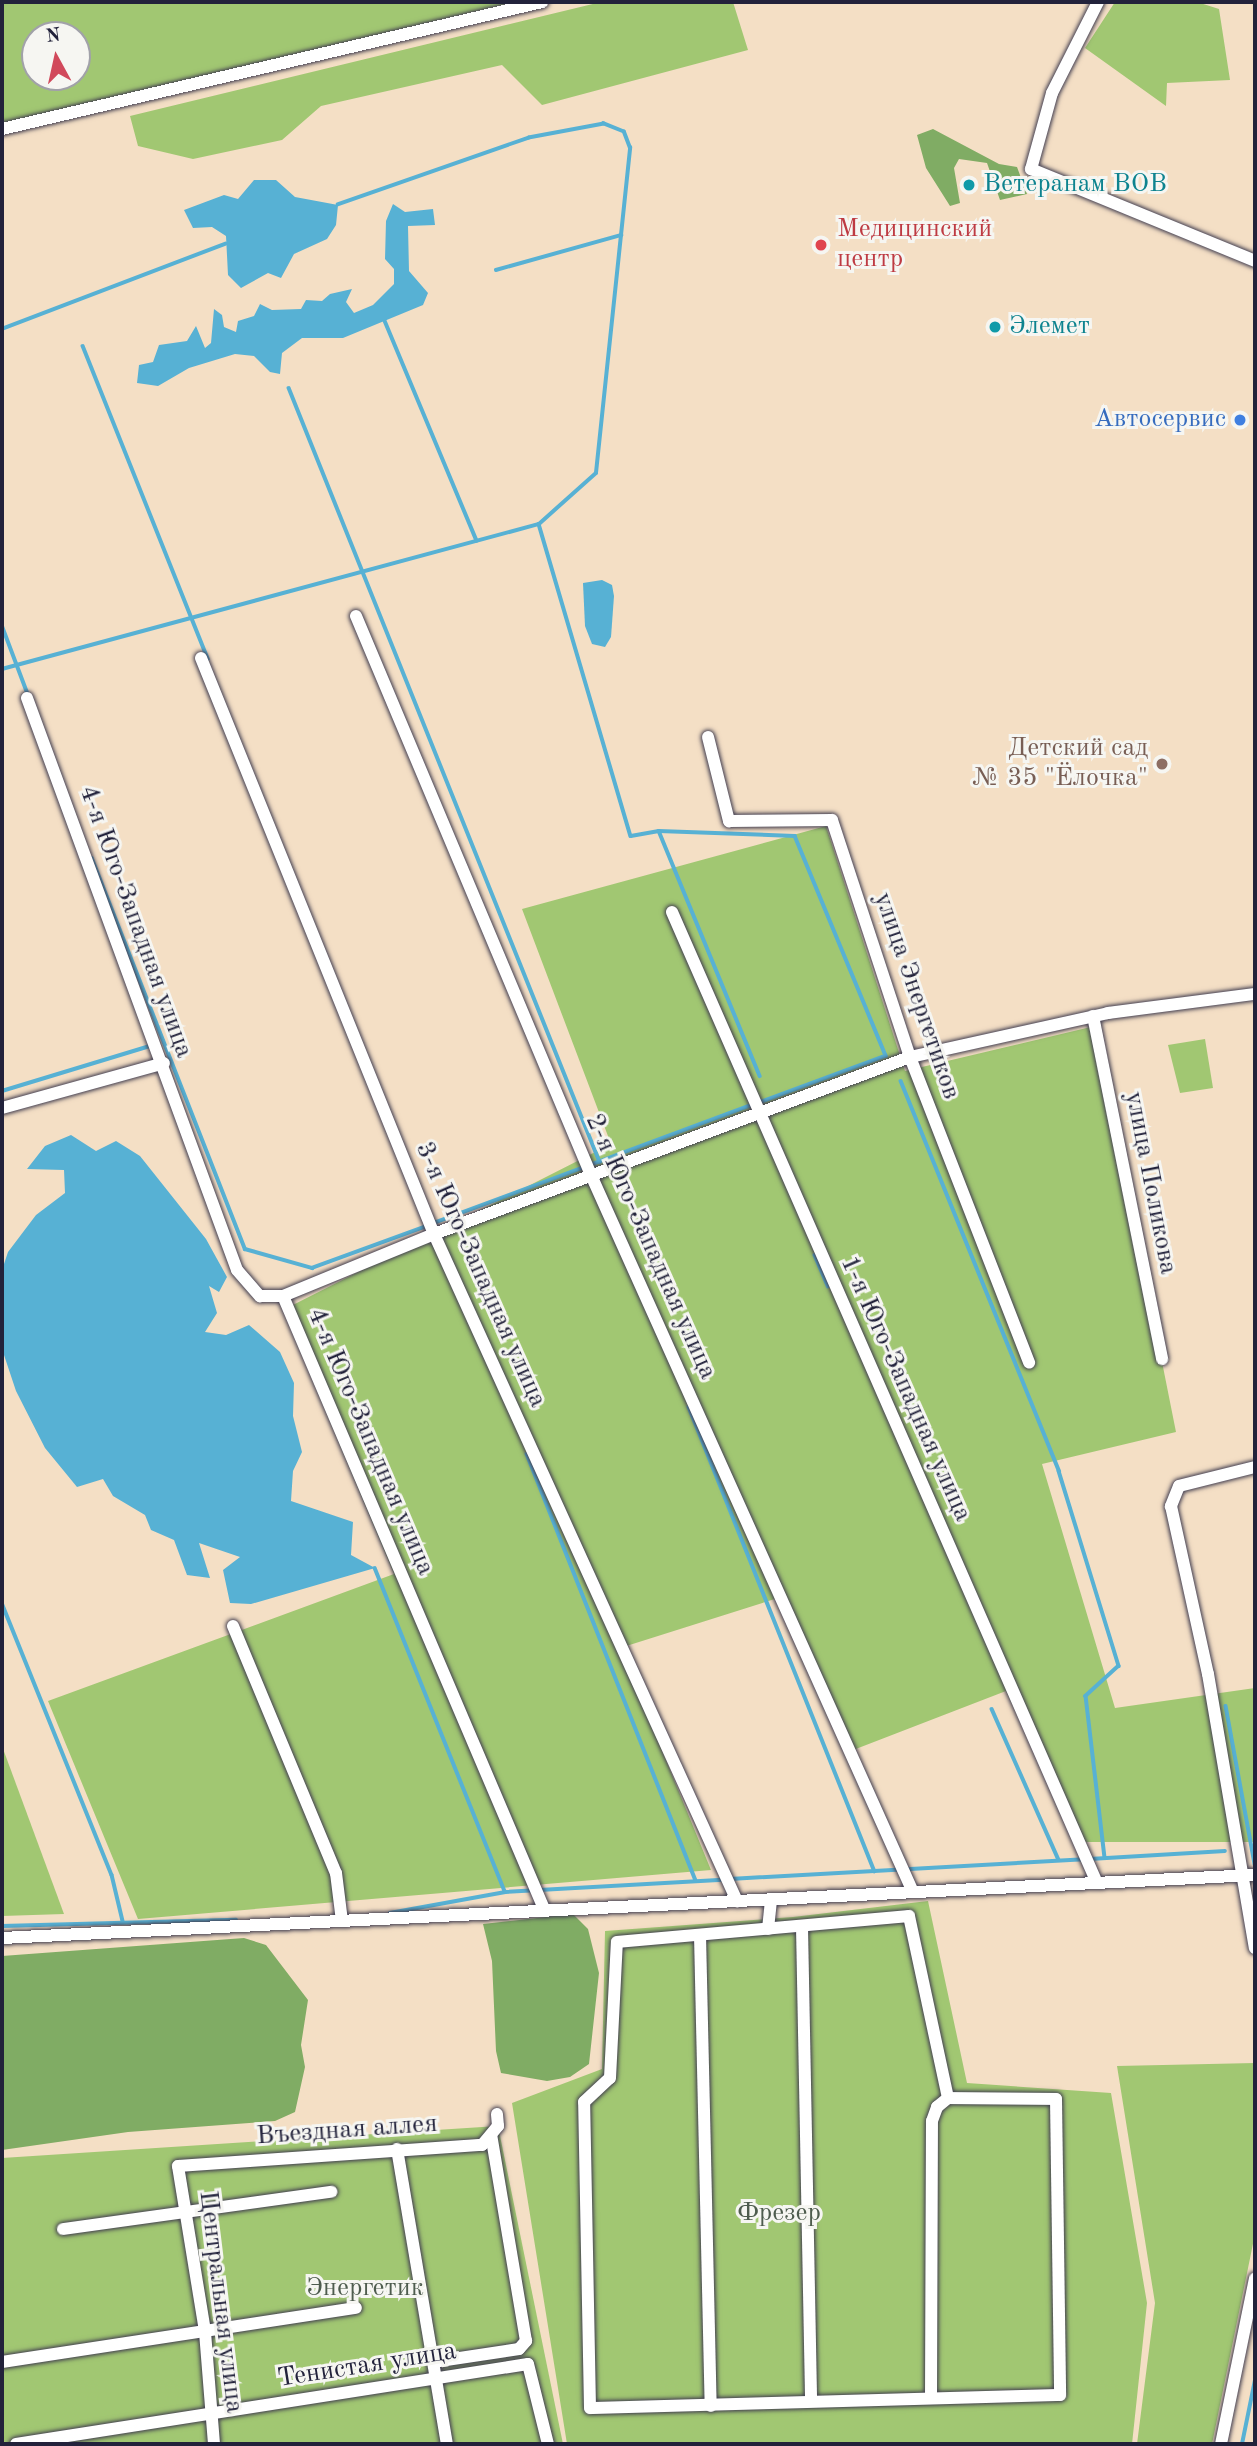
<!DOCTYPE html>
<meta charset="utf-8">
<style>
body{margin:0}
#map{position:relative;width:1257px;height:2446px;overflow:hidden;background:#f4dfc5;font-family:"Old Standard TT",serif}
div>[style]{position:absolute}
.green>*{inset:0;background:#a1c772}
.forest>*{inset:0;background:#80ac64}
.water>*{inset:0;background:#57b1d4}
.stream>*{height:3.5px;margin:-1.75px;padding:0 1.75px;transform-origin:1.75px;border-radius:1.75px;background:#57b1d4}
.roads{filter:drop-shadow(0 0 2px #423e50) drop-shadow(0 0 2px #423e50)}
.minor>*{height:12px;margin:-6px;padding:0 6px;transform-origin:6px;border-radius:6px;background:#fff}
.dots>*{width:19px;height:19px;translate:-50% -50%;box-sizing:border-box;border:4px solid #f6f6f2;border-radius:50%}
span{translate:-50% -50%;white-space:nowrap;text-align:center;line-height:1.15;-webkit-text-stroke:6px #f6f6f2;paint-order:stroke}
.culture-label{font-size:26px;color:#0d838f}
.left{translate:0 -50%;text-align:left}
.health-label{font-size:26px;color:#be3a42}
.shop-label{font-size:26px;color:#366cbe}
.right{translate:-100% -50%;text-align:right}
.education-label{font-size:26px;color:#785e54}
.street-label{font-size:26px;color:#22223b}
.park-label{font-size:26px;color:#4e5c4e}
.frame{position:absolute;inset:0;border:4px solid #22223b;pointer-events:none}
.north{position:absolute;left:21px;top:21px;width:70px;height:70px;box-sizing:border-box;background:#f6f6f2;border:2px solid #a1a1a9;border-radius:50%;rotate:352deg;font-size:19px;font-weight:700;line-height:28px;text-align:center;color:#22223b}
.north::after{content:'';display:block;margin:auto;width:24px;height:32px;background:#d1495b;clip-path:polygon(50% 0,100% 100%,50% 72%,0 100%)}
</style>
<div id="map">
<div class="green">
<div style="clip-path:polygon(evenodd,2px 2px,515px 2px,2px 124px,2px 2px,35px 35px,77px 35px,77px 77px,35px 77px,35px 35px)"></div>
<div style="clip-path:polygon(601px 2px,733px 2px,748px 50px,542px 105px,502px 65px,321px 106px,282px 140px,193px 159px,138px 146px,130px 116px)"></div>
<div style="clip-path:polygon(1115px 2px,1197px 2px,1219px 9px,1230px 80px,1167px 83px,1166px 106px,1085px 48px)"></div>
<div style="clip-path:polygon(826px 826px,905px 1071px,1095px 1026px,1176px 1432px,1042px 1464px,1115px 1708px,1255px 1688px,1255px 1842px,1076px 1842px,1006px 1691px,848px 1752px,781px 1597px,620px 1648px,711px 1870px,138px 1919px,48px 1701px,394px 1574px,283px 1310px,611px 1144px,522px 909px)"></div>
<div style="clip-path:polygon(1205px 1039px,1213px 1088px,1180px 1093px,1168px 1045px)"></div>
<div style="clip-path:polygon(2px 1746px,64px 1914px,2px 1916px)"></div>
<div style="clip-path:polygon(928px 1901px,967px 2083px,1111px 2093px,1147px 2303px,1132px 2444px,567px 2444px,512px 2103px,602px 2069px,605px 1931px,793px 1917px)"></div>
<div style="clip-path:polygon(1255px 2063px,1255px 2234px,1212px 2444px,1137px 2444px,1155px 2303px,1117px 2066px)"></div>
<div style="clip-path:polygon(498px 2126px,563px 2444px,2px 2444px,2px 2158px)"></div>
</div>
<div class="forest">
<div style="clip-path:polygon(933px 129px,999px 164px,1017px 167px,1027px 194px,1000px 200px,987px 163px,959px 159px,954px 168px,960px 203px,950px 206px,926px 168px,917px 135px)"></div>
<div style="clip-path:polygon(573px 1914px,588px 1929px,599px 1973px,589px 2064px,570px 2077px,547px 2081px,501px 2073px,496px 2051px,492px 1961px,483px 1924px)"></div>
<div style="clip-path:polygon(244px 1938px,266px 1945px,308px 2000px,301px 2045px,305px 2067px,295px 2112px,275px 2121px,128px 2132px,2px 2150px,2px 1956px)"></div>
</div>
<div class="water">
<div style="clip-path:polygon(254px 180px,276px 180px,295px 197px,338px 205px,336px 225px,327px 239px,294px 254px,281px 278px,268px 273px,241px 288px,228px 275px,226px 236px,212px 227px,193px 228px,184px 210px,224px 195px,238px 199px)"></div>
<div style="clip-path:polygon(393px 204px,405px 212px,433px 209px,435px 225px,408px 226px,409px 271px,428px 293px,423px 305px,343px 338px,302px 338px,282px 353px,280px 374px,270px 372px,254px 356px,235px 354px,189px 368px,158px 386px,137px 383px,139px 365px,153px 362px,159px 345px,187px 341px,196px 326px,205px 348px,211px 343px,214px 309px,222px 315px,224px 327px,236px 332px,238px 321px,254px 316px,260px 304px,272px 310px,301px 309px,306px 300px,322px 301px,330px 294px,352px 289px,346px 302px,354px 313px,373px 305px,394px 284px,394px 269px,385px 259px,386px 221px)"></div>
<div style="clip-path:polygon(602px 580px,612px 585px,614px 596px,611px 637px,605px 647px,592px 644px,585px 626px,583px 583px)"></div>
<div style="clip-path:polygon(71px 1135px,96px 1151px,116px 1141px,140px 1156px,206px 1239px,227px 1277px,219px 1292px,209px 1286px,217px 1313px,205px 1332px,226px 1335px,249px 1325px,280px 1352px,294px 1383px,293px 1416px,302px 1452px,293px 1471px,291px 1501px,353px 1522px,351px 1555px,375px 1568px,251px 1604px,230px 1603px,223px 1570px,240px 1557px,199px 1543px,210px 1578px,187px 1575px,174px 1540px,151px 1530px,145px 1515px,113px 1496px,103px 1479px,77px 1487px,45px 1448px,16px 1391px,2px 1349px,2px 1270px,8px 1252px,36px 1215px,65px 1193px,64px 1170px,27px 1169px,45px 1146px)"></div>
</div>
<div class="stream">
<div style="left:496px;top:270px;width:130px;rotate:-15.6deg"></div>
<div style="left:385px;top:321px;width:238px;rotate:67.3deg"></div>
<div style="left:2px;top:329px;width:239px;rotate:-20.9deg"></div>
<div style="left:83px;top:346px;width:337px;rotate:68.2deg"></div>
<div style="left:289px;top:388px;width:834px;rotate:68.11deg"></div>
<div style="left:539px;top:524px;width:325px;rotate:73.6deg"></div>
<div style="left:631px;top:836px;width:28px;rotate:-10deg"></div>
<div style="left:659px;top:831px;width:136px;rotate:2.1deg"></div>
<div style="left:795px;top:836px;width:238px;rotate:67.5deg"></div>
<div style="left:886px;top:1056px;width:135px;rotate:159.7deg"></div>
<div style="left:2px;top:625px;width:74px;rotate:69.4deg"></div>
<div style="left:2px;top:669px;width:556px;rotate:-15.11deg"></div>
<div style="left:539px;top:524px;width:76px;rotate:-41.8deg"></div>
<div style="left:596px;top:473px;width:327px;rotate:-84deg"></div>
<div style="left:630px;top:148px;width:17px;rotate:-111deg"></div>
<div style="left:624px;top:132px;width:22px;rotate:-158deg"></div>
<div style="left:604px;top:124px;width:76px;rotate:169.4deg"></div>
<div style="left:529px;top:138px;width:202px;rotate:160.7deg"></div>
<div style="left:659px;top:831px;width:265px;rotate:67.6deg"></div>
<div style="left:92px;top:858px;width:420px;rotate:68.6deg"></div>
<div style="left:245px;top:1249px;width:70px;rotate:15.8deg"></div>
<div style="left:312px;top:1268px;width:122px;rotate:-20.1deg"></div>
<div style="left:901px;top:1081px;width:421px;rotate:67.9deg"></div>
<div style="left:1059px;top:1471px;width:204px;rotate:72.9deg"></div>
<div style="left:1119px;top:1666px;width:45px;rotate:137.7deg"></div>
<div style="left:1086px;top:1696px;width:163px;rotate:83.3deg"></div>
<div style="left:2px;top:1091px;width:155px;rotate:-16.9deg"></div>
<div style="left:434px;top:1223px;width:339px;rotate:-20.4deg"></div>
<div style="left:815px;top:1255px;width:34px;rotate:67deg"></div>
<div style="left:689px;top:1407px;width:500px;rotate:68.2deg"></div>
<div style="left:527px;top:1454px;width:459px;rotate:68.4deg"></div>
<div style="left:375px;top:1568px;width:349px;rotate:68.1deg"></div>
<div style="left:2px;top:1603px;width:293px;rotate:68deg"></div>
<div style="left:112px;top:1875px;width:47px;rotate:76.6deg"></div>
<div style="left:1226px;top:1706px;width:161px;rotate:79.6deg"></div>
<div style="left:992px;top:1709px;width:165px;rotate:66.1deg"></div>
<div style="left:1090px;top:1859px;width:135px;rotate:-3.4deg"></div>
<div style="left:730px;top:1879px;width:354px;rotate:-3.2deg"></div>
<div style="left:390px;top:1913px;width:117px;rotate:-10.3deg"></div>
<div style="left:505px;top:1892px;width:218px;rotate:-3.2deg"></div>
<div style="left:2px;top:1926px;width:234px;rotate:-1.5deg"></div>
<div style="left:1242px;top:2444px;width:65px;rotate:-78.5deg"></div>
</div>
<div class="roads">
<div class="minor">
<div style="left:1098px;top:2px;width:102px;rotate:116.8deg"></div>
<div style="left:1052px;top:93px;width:79px;rotate:105.4deg"></div>
<div style="left:1031px;top:169px;width:242px;rotate:22.3deg"></div>
<div style="left:2px;top:129px;width:555px;rotate:-13.23deg"></div>
<div style="left:356px;top:616px;width:606px;rotate:67.2deg"></div>
<div style="left:591px;top:1175px;width:786px;rotate:65.82deg"></div>
<div style="left:201px;top:658px;width:621px;rotate:67.98deg"></div>
<div style="left:434px;top:1234px;width:733px;rotate:65.57deg"></div>
<div style="left:27px;top:698px;width:609px;rotate:69.84deg"></div>
<div style="left:237px;top:1270px;width:35px;rotate:49deg"></div>
<div style="left:260px;top:1296px;width:23px"></div>
<div style="left:283px;top:1296px;width:668px;rotate:66.93deg"></div>
<div style="left:708px;top:737px;width:87px;rotate:76deg"></div>
<div style="left:729px;top:821px;width:103px;rotate:-0.6deg"></div>
<div style="left:832px;top:820px;width:250px;rotate:71.8deg"></div>
<div style="left:910px;top:1057px;width:328px;rotate:68.7deg"></div>
<div style="left:672px;top:912px;width:1060px;rotate:66.36deg"></div>
<div style="left:1093px;top:1016px;width:350px;rotate:78.6deg"></div>
<div style="left:2px;top:1108px;width:168px;rotate:-15.5deg"></div>
<div style="left:283px;top:1296px;width:163px;rotate:-22.3deg"></div>
<div style="left:434px;top:1234px;width:508px;rotate:-20.4deg"></div>
<div style="left:910px;top:1057px;width:203px;rotate:-12.5deg"></div>
<div style="left:1108px;top:1013px;width:148px;rotate:-7.4deg"></div>
<div style="left:1255px;top:1467px;width:78px;rotate:166deg"></div>
<div style="left:1179px;top:1486px;width:22px;rotate:112deg"></div>
<div style="left:1171px;top:1506px;width:172px;rotate:77.6deg"></div>
<div style="left:1208px;top:1674px;width:278px;rotate:80.3deg"></div>
<div style="left:233px;top:1626px;width:268px;rotate:67.4deg"></div>
<div style="left:336px;top:1873px;width:48px;rotate:82.9deg"></div>
<div style="left:802px;top:1927px;width:474px;rotate:88.9deg"></div>
<div style="left:768px;top:1929px;width:29px;rotate:-84deg"></div>
<div style="left:700px;top:1935px;width:471px;rotate:88.7deg"></div>
<div style="left:2px;top:1938px;width:1255px;rotate:-2.88deg"></div>
<div style="left:397px;top:2149px;width:299px;rotate:80.4deg"></div>
<div style="left:63px;top:2229px;width:271px;rotate:-7.9deg"></div>
<div style="left:2px;top:2362px;width:358px;rotate:-8.7deg"></div>
<div style="left:433px;top:2362px;width:87px;rotate:-8.6deg"></div>
<div style="left:519px;top:2349px;width:11px;rotate:-49deg"></div>
<div style="left:526px;top:2341px;width:209px;rotate:-99.6deg"></div>
<div style="left:931px;top:2398px;width:277px;rotate:-89.8deg"></div>
<div style="left:932px;top:2121px;width:15px;rotate:-70deg"></div>
<div style="left:937px;top:2107px;width:14px;rotate:-39deg"></div>
<div style="left:948px;top:2098px;width:108px;rotate:0.5deg"></div>
<div style="left:1056px;top:2099px;width:296px;rotate:89.2deg"></div>
<div style="left:1060px;top:2395px;width:470px;rotate:178.4deg"></div>
<div style="left:590px;top:2408px;width:306px;rotate:-91.1deg"></div>
<div style="left:584px;top:2102px;width:35px;rotate:-43deg"></div>
<div style="left:610px;top:2078px;width:136px;rotate:-87.1deg"></div>
<div style="left:617px;top:1942px;width:293px;rotate:-5.1deg"></div>
<div style="left:909px;top:1916px;width:186px;rotate:77.9deg"></div>
<div style="left:16px;top:2444px;width:518px;rotate:-8.88deg"></div>
<div style="left:528px;top:2364px;width:82px;rotate:76deg"></div>
<div style="left:214px;top:2444px;width:113px;rotate:-94.6deg"></div>
<div style="left:205px;top:2331px;width:167px;rotate:-99.3deg"></div>
<div style="left:178px;top:2166px;width:305px;rotate:-4deg"></div>
<div style="left:482px;top:2145px;width:25px;rotate:-50deg"></div>
<div style="left:498px;top:2126px;width:12px;rotate:-95deg"></div>
<div style="left:1221px;top:2444px;width:169px;rotate:-78.4deg"></div>
</div>
</div>
<div class="dots">
<div style="left:969px;top:185px;background:#0f9aa8"></div>
<div style="left:821px;top:245px;background:#e0444e"></div>
<div style="left:995px;top:327px;background:#0f9aa8"></div>
<div style="left:1240px;top:420px;background:#3f7fe0"></div>
<div style="left:1162px;top:764px;background:#8d6e63"></div>
</div>
<div class="culture-label">
<span class="left" style="left:983px;top:185px">Ветеранам ВОВ</span>
<span class="left" style="left:1009px;top:327px">Элемет</span>
</div>
<div class="health-label">
<span class="left" style="left:837px;top:245px">Медицинский<br>центр</span>
</div>
<div class="shop-label">
<span class="right" style="left:1226px;top:420px">Автосервис</span>
</div>
<div class="education-label">
<span class="right" style="left:1148px;top:764px">Детский сад<br>№ 35 "Ёлочка"</span>
</div>
<div class="street-label">
<span style="left:135px;top:922px;rotate:70deg">4-я Юго-Западная улица</span>
<span style="left:916px;top:996px;rotate:71deg">улица Энергетиков</span>
<span style="left:1150px;top:1183px;rotate:79deg">улица Поликова</span>
<span style="left:650px;top:1247px;rotate:66deg">2-я Юго-Западная улица</span>
<span style="left:480px;top:1275px;rotate:66deg">3-я Юго-Западная улица</span>
<span style="left:905px;top:1389px;rotate:66deg">1-я Юго-Западная улица</span>
<span style="left:370px;top:1442px;rotate:67deg">4-я Юго-Западная улица</span>
<span style="left:347px;top:2131px;rotate:-4deg">Въездная аллея</span>
<span style="left:220px;top:2302px;rotate:83deg">Центральная улица</span>
<span style="left:367px;top:2366px;rotate:-9deg">Тенистая улица</span>
</div>
<div class="park-label">
<span style="left:779px;top:2214px">Фрезер</span>
<span style="left:365px;top:2289px">Энергетик</span>
</div>
<div class="frame"></div>
<div class="north">N</div>
</div>
